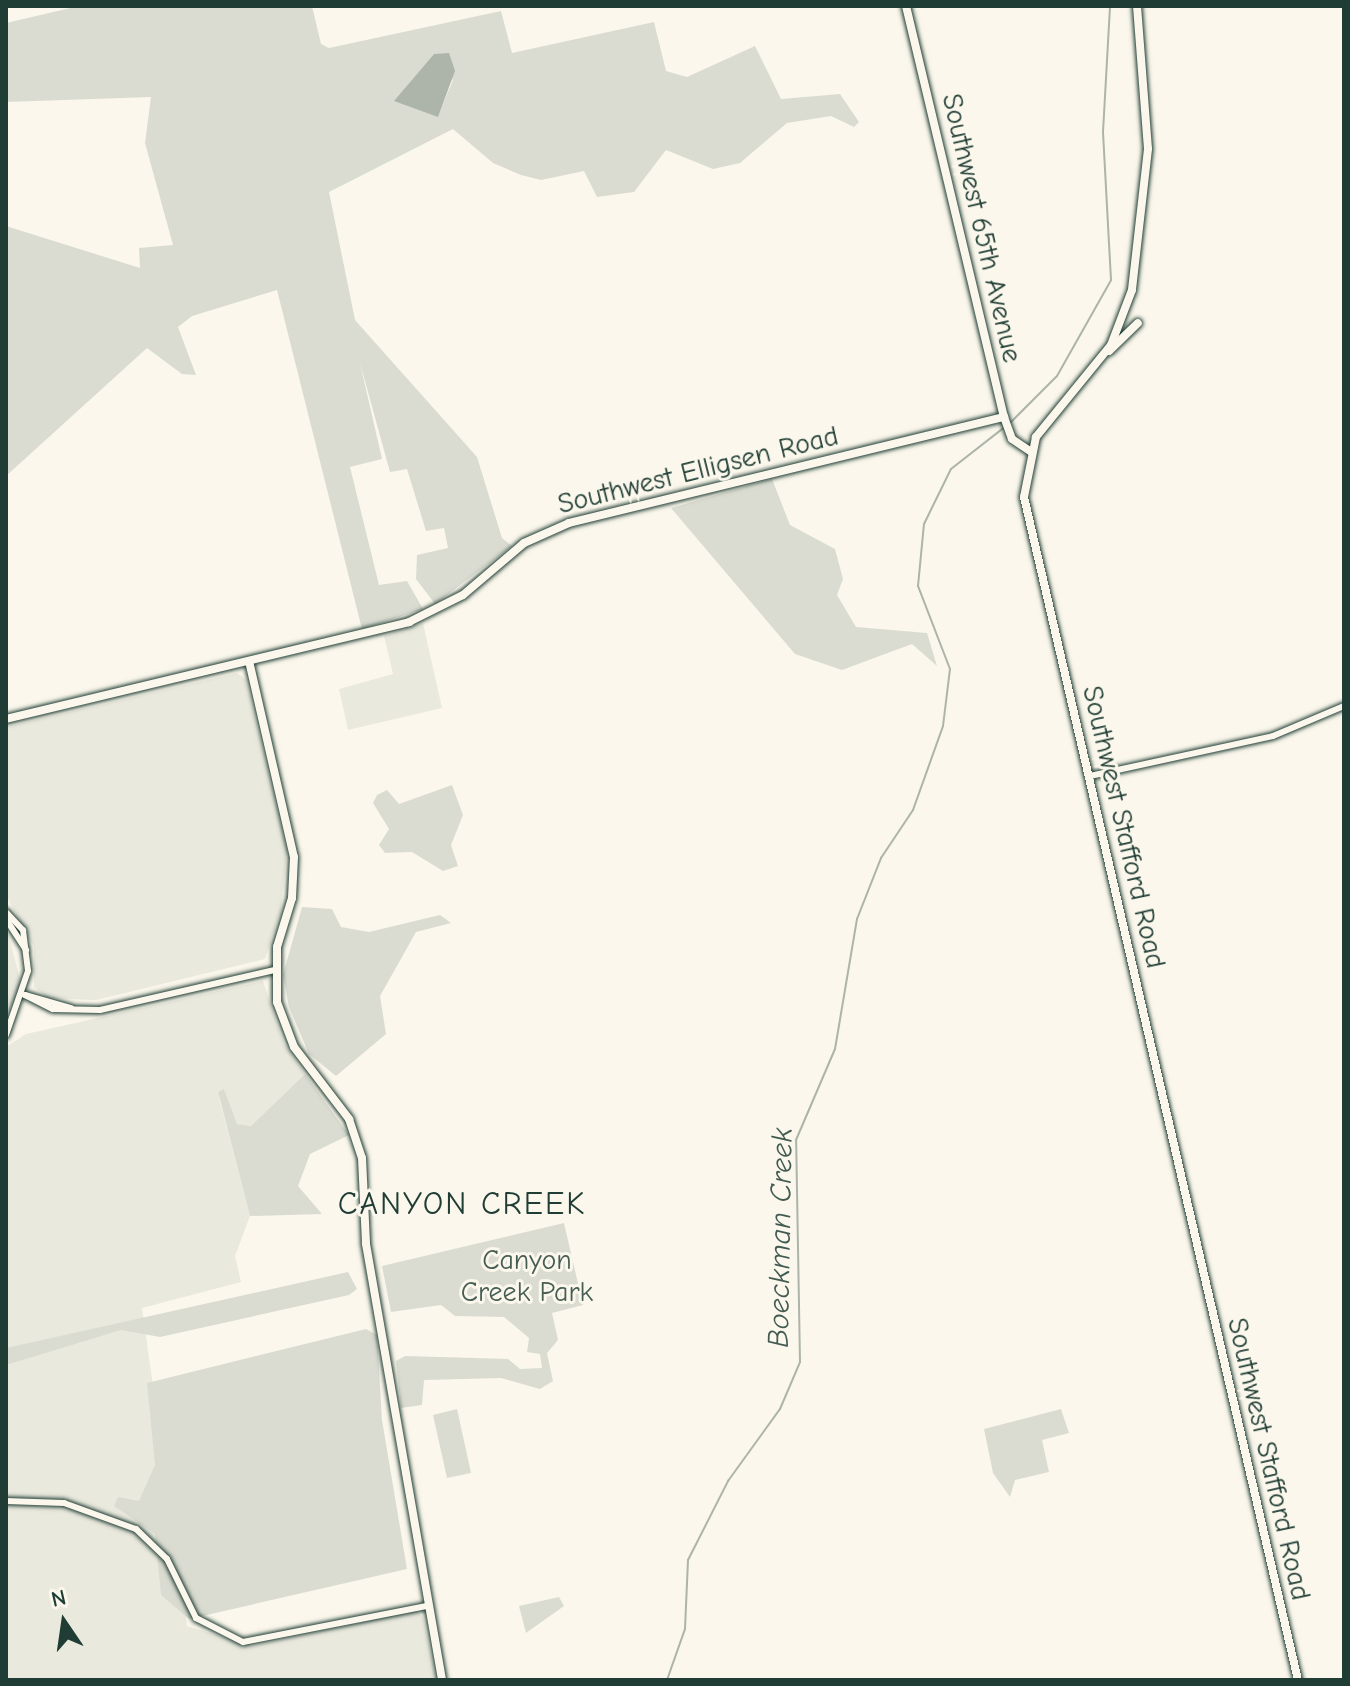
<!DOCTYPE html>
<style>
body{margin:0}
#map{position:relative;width:1350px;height:1686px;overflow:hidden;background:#fbf7ec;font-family:"Comic Neue",sans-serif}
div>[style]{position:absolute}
.built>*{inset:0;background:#eae9de}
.green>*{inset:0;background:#dbdcd1}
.water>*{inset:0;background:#adb4aa}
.stream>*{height:2px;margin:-1px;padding:0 1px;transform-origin:1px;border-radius:1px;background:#adb4aa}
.roads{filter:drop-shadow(0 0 2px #1f3d34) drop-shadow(0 0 2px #1f3d34)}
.minor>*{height:6px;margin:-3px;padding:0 3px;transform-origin:3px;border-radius:3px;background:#fbf7ec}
.major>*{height:8px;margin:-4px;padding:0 4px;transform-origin:4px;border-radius:4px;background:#fbf7ec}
span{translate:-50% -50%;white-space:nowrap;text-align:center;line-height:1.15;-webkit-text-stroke:6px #fbf7ec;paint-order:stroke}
.street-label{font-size:28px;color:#1f3d34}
.park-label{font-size:28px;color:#455d53}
.water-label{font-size:30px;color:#425b52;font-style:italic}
.quarter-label{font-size:32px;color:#1f3d34;letter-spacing:2px}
.frame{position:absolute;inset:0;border:8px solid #1f3d34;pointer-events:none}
.north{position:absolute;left:24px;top:1582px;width:80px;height:80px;-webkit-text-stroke:6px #fbf7ec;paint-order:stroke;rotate:347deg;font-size:22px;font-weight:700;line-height:32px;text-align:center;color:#1f3d34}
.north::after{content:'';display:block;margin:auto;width:28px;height:36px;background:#1f3d34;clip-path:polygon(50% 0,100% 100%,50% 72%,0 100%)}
</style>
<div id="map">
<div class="built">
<div style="clip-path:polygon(423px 623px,442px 708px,348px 730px,339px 689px,393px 674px,384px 636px)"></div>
<div style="clip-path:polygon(237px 673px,246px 680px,287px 851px,281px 909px,265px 959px,96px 1000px,48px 998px,34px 987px,34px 947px,6px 895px,6px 727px)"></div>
<div style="clip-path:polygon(6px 925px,21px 983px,6px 1019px)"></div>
<div style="clip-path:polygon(263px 981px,284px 1044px,305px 1074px,251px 1126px,236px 1124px,224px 1089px,219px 1098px,250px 1216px,235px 1256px,241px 1282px,142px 1308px,187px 1626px,253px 1646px,415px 1611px,423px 1617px,436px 1680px,6px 1680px,6px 1047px,26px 1034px)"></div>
</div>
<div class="green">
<div style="clip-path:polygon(evenodd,79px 6px,312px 6px,321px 44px,329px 48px,501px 11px,512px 53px,654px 22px,666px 71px,687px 77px,755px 46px,781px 99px,840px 94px,859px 122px,854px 127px,831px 116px,787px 123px,740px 163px,713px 169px,666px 150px,634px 192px,597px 197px,584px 171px,541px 180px,521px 175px,493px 163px,453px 129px,329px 192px,355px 320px,477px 457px,502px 538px,512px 546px,435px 604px,416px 579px,417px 555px,448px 548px,444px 528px,426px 531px,407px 469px,390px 472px,360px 363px,382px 459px,350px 467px,379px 585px,407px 581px,423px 609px,362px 629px,277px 290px,192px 316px,178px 327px,196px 375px,182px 374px,147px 348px,6px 476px,6px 226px,140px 268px,139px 248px,173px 245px,145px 143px,151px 97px,6px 102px,6px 23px,79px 6px,434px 54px,453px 80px,438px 116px,395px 101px,434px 54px)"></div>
<div style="clip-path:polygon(772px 479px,790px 525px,835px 549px,843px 579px,837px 595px,856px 627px,927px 633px,937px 666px,912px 644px,842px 670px,795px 654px,671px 508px)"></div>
<div style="clip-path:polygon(452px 785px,463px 815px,451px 845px,458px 866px,443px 871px,412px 852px,385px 853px,379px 845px,389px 829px,373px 803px,377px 795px,387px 790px,399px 804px)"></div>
<div style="clip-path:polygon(302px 907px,332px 909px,341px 927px,369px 932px,440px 915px,451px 923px,416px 932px,380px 996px,386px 1034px,336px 1076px,309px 1054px,289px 1007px,283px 975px)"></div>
<div style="clip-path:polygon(305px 1074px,349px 1135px,310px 1154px,298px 1186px,322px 1214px,250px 1216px,218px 1092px,224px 1089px,237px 1124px,251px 1126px)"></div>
<div style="clip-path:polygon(564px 1223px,583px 1305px,552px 1313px,558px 1340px,547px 1353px,553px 1381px,540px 1389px,501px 1378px,424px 1380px,422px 1405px,401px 1408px,396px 1361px,405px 1356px,508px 1359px,520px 1369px,542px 1368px,540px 1354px,527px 1352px,529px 1338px,504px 1317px,455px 1316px,441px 1305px,391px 1312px,382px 1266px)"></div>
<div style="clip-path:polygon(348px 1272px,357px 1289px,349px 1295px,160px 1337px,121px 1330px,6px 1365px,6px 1348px)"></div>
<div style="clip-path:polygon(366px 1329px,377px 1335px,382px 1420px,407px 1569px,189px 1619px,161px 1595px,155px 1534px,114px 1506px,118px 1497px,139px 1501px,155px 1465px,147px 1383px)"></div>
<div style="clip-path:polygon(457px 1409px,471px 1473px,447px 1478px,433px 1415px)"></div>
<div style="clip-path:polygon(1061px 1409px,1069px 1433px,1042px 1440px,1049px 1472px,1015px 1480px,1010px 1497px,993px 1473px,984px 1429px)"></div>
<div style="clip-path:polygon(559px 1597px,564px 1606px,526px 1633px,519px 1606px)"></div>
</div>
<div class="water">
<div style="clip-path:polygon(449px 53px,455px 71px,438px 117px,394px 101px,434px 54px)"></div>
</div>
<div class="stream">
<div style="left:1011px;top:422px;width:65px;rotate:-45deg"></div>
<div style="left:1057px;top:376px;width:110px;rotate:-60.6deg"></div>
<div style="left:1111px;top:280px;width:148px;rotate:-93.1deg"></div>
<div style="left:1103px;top:132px;width:126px;rotate:-86.8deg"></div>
<div style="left:667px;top:1680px;width:54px;rotate:-70.6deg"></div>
<div style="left:685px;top:1629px;width:69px;rotate:-87.5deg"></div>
<div style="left:688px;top:1560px;width:89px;rotate:-63.1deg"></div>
<div style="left:728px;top:1481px;width:89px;rotate:-54.2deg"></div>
<div style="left:780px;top:1409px;width:51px;rotate:-66.9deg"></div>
<div style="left:800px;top:1362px;width:222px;rotate:-91deg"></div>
<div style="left:796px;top:1140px;width:99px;rotate:-66.8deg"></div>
<div style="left:835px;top:1049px;width:132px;rotate:-80.4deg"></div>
<div style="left:857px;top:919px;width:66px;rotate:-68.5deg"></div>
<div style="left:881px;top:858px;width:58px;rotate:-56.3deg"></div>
<div style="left:913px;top:810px;width:89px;rotate:-70.3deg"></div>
<div style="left:943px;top:726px;width:57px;rotate:-83deg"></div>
<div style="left:950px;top:669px;width:89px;rotate:-111.1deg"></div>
<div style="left:918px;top:586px;width:62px;rotate:-84.5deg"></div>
<div style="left:924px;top:524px;width:61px;rotate:-63.9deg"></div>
<div style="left:951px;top:469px;width:70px;rotate:-38deg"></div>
</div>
<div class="roads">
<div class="minor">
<div style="left:1090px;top:776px;width:187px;rotate:-12.3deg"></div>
<div style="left:1273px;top:736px;width:77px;rotate:-22.9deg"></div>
<div style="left:6px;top:912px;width:25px;rotate:47deg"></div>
<div style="left:23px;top:930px;width:41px;rotate:83deg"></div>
<div style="left:28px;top:971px;width:68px;rotate:109deg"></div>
<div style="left:6px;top:919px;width:37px;rotate:57deg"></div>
<div style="left:25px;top:995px;width:31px;rotate:27deg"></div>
<div style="left:53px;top:1009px;width:47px;rotate:1.2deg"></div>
<div style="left:100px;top:1010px;width:179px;rotate:-12.9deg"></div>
<div style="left:25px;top:995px;width:48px;rotate:15.8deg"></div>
<div style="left:6px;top:1501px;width:58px;rotate:2deg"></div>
<div style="left:64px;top:1503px;width:77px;rotate:19.9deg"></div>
<div style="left:136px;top:1529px;width:43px;rotate:44.1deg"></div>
<div style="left:167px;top:1559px;width:66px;rotate:63.8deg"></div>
<div style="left:196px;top:1618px;width:53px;rotate:27.1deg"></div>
<div style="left:243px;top:1642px;width:187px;rotate:-11.1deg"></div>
</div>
<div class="major">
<div style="left:906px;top:6px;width:423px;rotate:76.6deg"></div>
<div style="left:1004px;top:417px;width:23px;rotate:70deg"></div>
<div style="left:1012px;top:439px;width:22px;rotate:34deg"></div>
<div style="left:1137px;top:6px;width:143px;rotate:85.6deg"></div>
<div style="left:1148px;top:149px;width:142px;rotate:96.5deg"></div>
<div style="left:1132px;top:290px;width:59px;rotate:110.9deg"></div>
<div style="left:1111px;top:345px;width:119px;rotate:129.2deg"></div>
<div style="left:1036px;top:437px;width:61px;rotate:101.3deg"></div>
<div style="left:1024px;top:497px;width:1214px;rotate:76.96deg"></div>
<div style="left:1109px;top:351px;width:40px;rotate:-44deg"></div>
<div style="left:249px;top:661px;width:201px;rotate:77.1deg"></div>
<div style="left:294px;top:857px;width:41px;rotate:92.8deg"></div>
<div style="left:292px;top:898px;width:51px;rotate:107deg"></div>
<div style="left:277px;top:947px;width:55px;rotate:90deg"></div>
<div style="left:277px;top:1002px;width:48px;rotate:69.3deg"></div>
<div style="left:294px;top:1047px;width:91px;rotate:52.6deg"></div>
<div style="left:349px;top:1119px;width:41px;rotate:71.6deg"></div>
<div style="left:362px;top:1158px;width:86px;rotate:87.3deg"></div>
<div style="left:366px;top:1244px;width:443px;rotate:80.1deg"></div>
<div style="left:6px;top:719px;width:415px;rotate:-13.5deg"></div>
<div style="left:409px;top:622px;width:60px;rotate:-26.6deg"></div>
<div style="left:463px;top:595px;width:80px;rotate:-40.4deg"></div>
<div style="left:524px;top:543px;width:49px;rotate:-24deg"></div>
<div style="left:569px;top:523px;width:448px;rotate:-13.7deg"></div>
</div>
</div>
<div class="street-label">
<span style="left:982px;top:228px;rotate:77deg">Southwest 65th Avenue</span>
<span style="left:698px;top:470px;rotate:-14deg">Southwest Elligsen Road</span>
<span style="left:1124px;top:827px;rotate:77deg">Southwest Stafford Road</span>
<span style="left:1269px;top:1459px;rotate:77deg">Southwest Stafford Road</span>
</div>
<div class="park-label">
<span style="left:527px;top:1276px">Canyon<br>Creek Park</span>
</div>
<div class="water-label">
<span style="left:781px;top:1238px;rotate:-89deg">Boeckman Creek</span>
</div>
<div class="quarter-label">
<span style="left:462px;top:1204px">CANYON CREEK</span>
</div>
<div class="frame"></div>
<div class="north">N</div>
</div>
